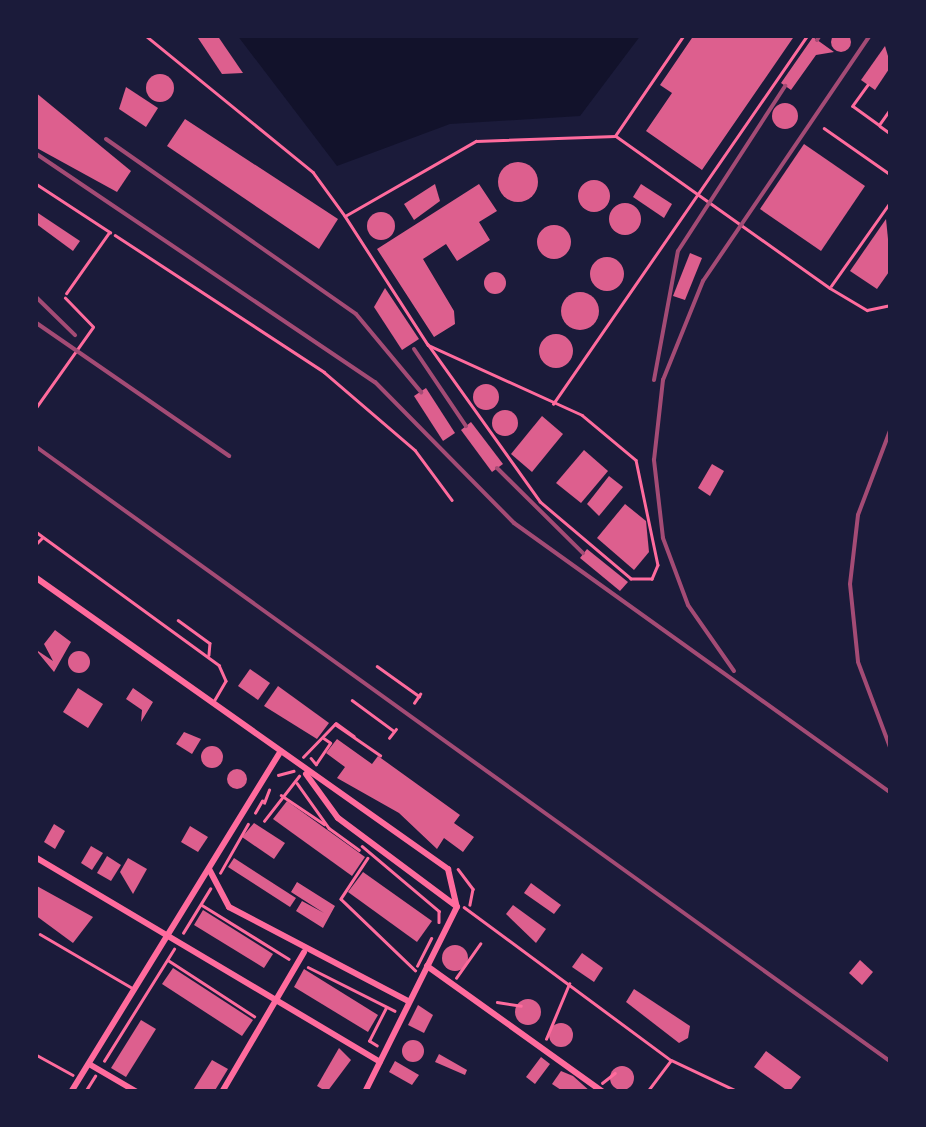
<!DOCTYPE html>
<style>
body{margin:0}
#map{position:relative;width:926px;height:1127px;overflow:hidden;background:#1b1b3a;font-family:Jost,sans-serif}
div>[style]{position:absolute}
.water>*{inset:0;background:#12122b}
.building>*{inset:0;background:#dd5f8e}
.round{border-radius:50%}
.path>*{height:2.5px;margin:-1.25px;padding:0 1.25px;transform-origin:1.25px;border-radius:1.25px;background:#ff6b9d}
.service>*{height:2.5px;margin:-1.25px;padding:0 1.25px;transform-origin:1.25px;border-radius:1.25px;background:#ff6b9d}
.minor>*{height:6px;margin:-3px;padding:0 3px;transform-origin:3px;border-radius:3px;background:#ff6b9d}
.rail>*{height:4px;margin:-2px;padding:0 2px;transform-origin:2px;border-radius:2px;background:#a44b75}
span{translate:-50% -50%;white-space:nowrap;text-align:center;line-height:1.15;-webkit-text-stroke:10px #1b1b3a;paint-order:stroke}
.frame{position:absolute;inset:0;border:38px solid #1b1b3a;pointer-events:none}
</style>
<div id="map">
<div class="water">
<div style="clip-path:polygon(237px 35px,641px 35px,580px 116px,450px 124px,337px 166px)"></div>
</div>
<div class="building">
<div class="round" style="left:831px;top:32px;width:20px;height:20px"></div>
<div style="clip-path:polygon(196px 35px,217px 35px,243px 73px,222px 74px)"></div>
<div style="clip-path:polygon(694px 35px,795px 35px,702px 170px,646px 131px,672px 93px,660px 85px)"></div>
<div style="clip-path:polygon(813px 37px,834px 52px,816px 55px,791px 90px,781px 83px)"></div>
<div style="clip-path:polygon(885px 46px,891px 66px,875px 90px,861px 80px)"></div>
<div class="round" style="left:146px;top:74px;width:28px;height:28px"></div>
<div style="clip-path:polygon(126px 87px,158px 108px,146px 127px,119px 109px)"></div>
<div style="clip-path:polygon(35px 92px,131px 171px,117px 192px,35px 147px)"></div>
<div class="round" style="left:772px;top:103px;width:26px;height:26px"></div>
<div style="clip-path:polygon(185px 119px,338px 219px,319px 249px,167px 146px)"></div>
<div style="clip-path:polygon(804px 144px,865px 186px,821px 251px,760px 209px)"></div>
<div class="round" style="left:498px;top:162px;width:40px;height:40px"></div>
<div class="round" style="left:578px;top:180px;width:32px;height:32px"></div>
<div style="clip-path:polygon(435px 184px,440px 201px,414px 220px,404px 204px)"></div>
<div style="clip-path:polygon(479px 184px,497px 211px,479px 222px,490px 240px,457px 261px,446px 244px,423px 259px,454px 311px,455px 324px,434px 337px,377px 249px)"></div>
<div style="clip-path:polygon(641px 184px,672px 204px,664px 218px,633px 197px)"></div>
<div class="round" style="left:609px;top:203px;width:32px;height:32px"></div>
<div style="clip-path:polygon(35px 211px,80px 241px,73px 251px,35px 223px)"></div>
<div class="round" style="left:367px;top:212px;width:28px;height:28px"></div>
<div style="clip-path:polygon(886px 219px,891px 269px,877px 289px,850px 271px)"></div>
<div class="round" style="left:537px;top:225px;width:34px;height:34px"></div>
<div style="clip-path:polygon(690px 253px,702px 258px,685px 300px,673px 296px)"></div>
<div class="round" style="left:590px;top:257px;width:34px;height:34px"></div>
<div class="round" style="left:484px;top:272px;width:22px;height:22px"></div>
<div style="clip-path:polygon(385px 288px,419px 339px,402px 350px,374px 307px)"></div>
<div class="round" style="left:561px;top:292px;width:38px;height:38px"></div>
<div class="round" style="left:539px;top:334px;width:34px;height:34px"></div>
<div class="round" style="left:473px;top:384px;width:26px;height:26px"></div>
<div style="clip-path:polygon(426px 388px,455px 433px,443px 441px,414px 396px)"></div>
<div class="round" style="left:492px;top:410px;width:26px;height:26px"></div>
<div style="clip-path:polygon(542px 416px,563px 434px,532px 472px,511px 454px)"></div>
<div style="clip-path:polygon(471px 422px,503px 464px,492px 472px,461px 430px)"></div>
<div style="clip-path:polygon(584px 450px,608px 471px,581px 503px,556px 483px)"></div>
<div style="clip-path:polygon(712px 464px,724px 471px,710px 496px,698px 488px)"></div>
<div style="clip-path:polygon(609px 476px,623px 487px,599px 516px,587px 504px)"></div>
<div style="clip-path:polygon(625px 504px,646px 521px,649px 552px,634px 570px,597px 538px)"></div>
<div style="clip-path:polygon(587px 549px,628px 582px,620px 591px,580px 558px)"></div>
<div style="clip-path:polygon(55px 630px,71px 642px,54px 672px,35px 649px,53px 661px,44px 644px)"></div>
<div class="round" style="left:68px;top:651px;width:22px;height:22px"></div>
<div style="clip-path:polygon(250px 669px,270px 683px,258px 700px,238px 686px)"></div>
<div style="clip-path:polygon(278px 686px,329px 723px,317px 739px,264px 706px)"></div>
<div style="clip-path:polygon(78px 688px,103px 704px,88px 728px,63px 712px)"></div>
<div style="clip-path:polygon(133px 688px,153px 702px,141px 722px,142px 710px,126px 699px)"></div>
<div style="clip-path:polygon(184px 732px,201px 739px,192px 754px,176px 744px)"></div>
<div style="clip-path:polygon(337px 739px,372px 764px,378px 756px,460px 815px,454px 823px,474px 837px,463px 852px,444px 838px,437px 849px,399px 813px,337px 778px,345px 767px,326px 753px)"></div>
<div class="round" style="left:201px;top:746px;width:22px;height:22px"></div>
<div class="round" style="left:227px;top:769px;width:20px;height:20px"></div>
<div style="clip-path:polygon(287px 801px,365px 857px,352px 876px,273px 819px)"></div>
<div style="clip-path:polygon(254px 823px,285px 843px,274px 859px,242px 837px)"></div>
<div style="clip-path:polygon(54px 824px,65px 831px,55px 849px,44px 842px)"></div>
<div style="clip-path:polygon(190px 826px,208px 837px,198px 852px,181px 842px)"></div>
<div style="clip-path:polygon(91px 846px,103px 853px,92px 870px,81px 863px)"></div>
<div style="clip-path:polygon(107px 856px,121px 865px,111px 881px,97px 873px)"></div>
<div style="clip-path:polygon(128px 858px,147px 869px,133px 894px,120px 872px)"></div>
<div style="clip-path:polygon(234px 858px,296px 898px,290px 907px,228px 867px)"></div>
<div style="clip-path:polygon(363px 872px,432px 921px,417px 942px,348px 892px)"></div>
<div style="clip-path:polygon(297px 882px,335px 906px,323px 928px,296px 911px,302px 901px,324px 913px,291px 892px)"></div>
<div style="clip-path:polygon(531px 883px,561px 905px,554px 914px,524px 893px)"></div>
<div style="clip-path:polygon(35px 885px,93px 917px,73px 943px,35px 915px)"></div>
<div style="clip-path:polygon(513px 905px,546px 929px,536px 943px,506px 914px)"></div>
<div style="clip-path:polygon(203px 910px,273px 954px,264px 968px,194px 925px)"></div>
<div class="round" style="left:442px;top:945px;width:26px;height:26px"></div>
<div style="clip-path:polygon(582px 953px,603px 968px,594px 982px,572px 967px)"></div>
<div style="clip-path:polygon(860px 960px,873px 972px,862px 985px,849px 973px)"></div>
<div style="clip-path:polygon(173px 968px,253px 1020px,242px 1036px,162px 984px)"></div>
<div style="clip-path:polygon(304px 969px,378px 1015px,368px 1032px,294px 987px)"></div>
<div style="clip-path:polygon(634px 989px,690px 1026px,688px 1038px,679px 1043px,626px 1002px)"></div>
<div class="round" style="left:515px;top:999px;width:26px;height:26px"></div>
<div style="clip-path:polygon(418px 1005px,433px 1015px,424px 1033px,408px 1025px)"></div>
<div style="clip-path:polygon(141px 1020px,156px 1029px,126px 1077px,111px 1068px)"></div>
<div class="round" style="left:549px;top:1023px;width:24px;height:24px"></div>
<div class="round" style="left:402px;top:1040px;width:22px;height:22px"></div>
<div style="clip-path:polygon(339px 1048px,351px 1060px,327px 1092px,317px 1086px)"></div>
<div style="clip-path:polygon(766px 1051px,801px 1077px,789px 1092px,754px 1067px)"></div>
<div style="clip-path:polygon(439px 1054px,467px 1070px,465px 1075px,435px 1062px)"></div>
<div style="clip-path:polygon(541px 1057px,550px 1064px,535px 1084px,526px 1077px)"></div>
<div style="clip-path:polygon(212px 1060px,228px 1069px,214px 1092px,192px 1092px)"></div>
<div style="clip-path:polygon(395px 1061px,419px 1075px,412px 1085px,389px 1072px)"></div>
<div class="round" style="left:610px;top:1066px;width:24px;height:24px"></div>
<div style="clip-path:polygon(561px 1071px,573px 1076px,591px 1092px,564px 1092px,552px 1084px)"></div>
</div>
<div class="path">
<div style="left:115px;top:235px;width:250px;rotate:33.2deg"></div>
<div style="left:324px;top:372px;width:120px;rotate:40.6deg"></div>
<div style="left:415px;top:450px;width:62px;rotate:53.5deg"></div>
<div style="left:35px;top:409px;width:100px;rotate:-54.7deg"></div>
<div style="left:93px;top:327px;width:40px;rotate:-134deg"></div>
<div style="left:377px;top:666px;width:52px;rotate:35.5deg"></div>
<div style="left:352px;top:700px;width:52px;rotate:36.4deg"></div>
<div style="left:414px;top:703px;width:11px;rotate:-56deg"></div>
<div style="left:336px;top:723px;width:22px;rotate:36deg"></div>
<div style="left:389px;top:738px;width:11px;rotate:-52deg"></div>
<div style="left:303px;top:757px;width:46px;rotate:-45.9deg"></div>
<div style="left:335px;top:724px;width:55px;rotate:34.6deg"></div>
<div style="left:311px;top:758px;width:8px;rotate:50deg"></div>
<div style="left:316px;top:764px;width:25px;rotate:-56deg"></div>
<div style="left:330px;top:743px;width:7px;rotate:-146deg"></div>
<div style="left:278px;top:775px;width:16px;rotate:-15deg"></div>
<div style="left:297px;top:783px;width:55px;rotate:54.6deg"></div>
<div style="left:329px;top:828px;width:37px;rotate:36deg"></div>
<div style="left:281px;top:795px;width:52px;rotate:34deg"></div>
<div style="left:264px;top:803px;width:14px;rotate:-69deg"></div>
<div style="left:255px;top:813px;width:14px;rotate:-60deg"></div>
<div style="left:264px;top:821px;width:57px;rotate:-52.1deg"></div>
<div style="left:362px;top:846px;width:101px;rotate:40.2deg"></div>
<div style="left:439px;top:911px;width:11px;rotate:90deg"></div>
<div style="left:368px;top:858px;width:49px;rotate:123.4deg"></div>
<div style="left:341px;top:899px;width:103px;rotate:43.8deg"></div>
<div style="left:458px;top:869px;width:25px;rotate:53deg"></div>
<div style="left:473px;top:889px;width:16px;rotate:101deg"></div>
<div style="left:220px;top:873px;width:56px;rotate:-60.3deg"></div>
<div style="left:202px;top:905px;width:102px;rotate:31.8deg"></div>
<div style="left:464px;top:907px;width:257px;rotate:36.5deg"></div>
<div style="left:671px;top:1060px;width:75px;rotate:25.2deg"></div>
<div style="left:183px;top:933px;width:52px;rotate:-58.5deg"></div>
<div style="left:168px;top:960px;width:103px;rotate:33.1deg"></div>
<div style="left:417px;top:966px;width:31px;rotate:-63deg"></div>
<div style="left:308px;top:967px;width:97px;rotate:26.8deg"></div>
<div style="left:456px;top:978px;width:42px;rotate:-54.8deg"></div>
<div style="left:497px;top:1002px;width:24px;rotate:9deg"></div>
<div style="left:546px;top:1039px;width:60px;rotate:-67.3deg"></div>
<div style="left:377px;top:1046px;width:9px;rotate:-148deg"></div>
<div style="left:369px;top:1041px;width:37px;rotate:-63deg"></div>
<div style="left:35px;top:1054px;width:43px;rotate:28.9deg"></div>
<div style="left:104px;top:1061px;width:132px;rotate:-58deg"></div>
<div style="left:602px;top:1083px;width:16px;rotate:-38deg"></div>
<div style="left:85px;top:1092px;width:19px;rotate:-58deg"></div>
<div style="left:647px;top:1092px;width:39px;rotate:-53deg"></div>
</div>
<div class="service">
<div style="left:145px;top:35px;width:217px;rotate:39.2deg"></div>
<div style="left:313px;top:172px;width:54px;rotate:54deg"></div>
<div style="left:345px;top:216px;width:151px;rotate:-29.8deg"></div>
<div style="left:476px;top:141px;width:139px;rotate:-2.1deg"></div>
<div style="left:615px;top:136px;width:122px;rotate:-55.7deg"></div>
<div style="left:868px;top:85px;width:26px;rotate:126deg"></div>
<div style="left:853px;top:106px;width:32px;rotate:36deg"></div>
<div style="left:879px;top:125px;width:21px;rotate:-55deg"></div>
<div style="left:880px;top:126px;width:14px;rotate:36deg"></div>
<div style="left:824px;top:128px;width:82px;rotate:35deg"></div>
<div style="left:616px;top:136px;width:262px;rotate:35.4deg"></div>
<div style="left:830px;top:288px;width:43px;rotate:30.7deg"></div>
<div style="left:867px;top:310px;width:25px;rotate:-12deg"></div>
<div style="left:35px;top:183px;width:90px;rotate:33.2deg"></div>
<div style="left:110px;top:232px;width:75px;rotate:125.2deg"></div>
<div style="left:345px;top:216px;width:153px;rotate:57.2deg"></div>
<div style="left:428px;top:345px;width:169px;rotate:24.4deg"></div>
<div style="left:582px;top:415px;width:70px;rotate:39.8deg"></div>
<div style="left:636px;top:460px;width:107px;rotate:78.2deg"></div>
<div style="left:658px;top:565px;width:15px;rotate:113deg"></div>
<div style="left:652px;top:579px;width:21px;rotate:180deg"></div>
<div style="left:631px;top:579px;width:119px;rotate:-139.8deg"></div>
<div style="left:540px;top:502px;width:193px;rotate:-125.5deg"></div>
<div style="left:831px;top:286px;width:104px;rotate:-54.8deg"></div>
<div style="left:553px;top:404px;width:449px;rotate:-55.4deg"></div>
<div style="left:35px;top:531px;width:228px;rotate:36.1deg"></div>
<div style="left:219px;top:665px;width:17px;rotate:66deg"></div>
<div style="left:226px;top:681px;width:24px;rotate:120deg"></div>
<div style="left:35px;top:545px;width:10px;rotate:-45deg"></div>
<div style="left:178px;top:620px;width:39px;rotate:36deg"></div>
<div style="left:210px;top:643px;width:12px;rotate:95deg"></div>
<div style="left:40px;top:934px;width:109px;rotate:30.3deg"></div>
</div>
<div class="minor">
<div style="left:35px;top:577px;width:506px;rotate:35.26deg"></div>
<div style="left:448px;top:869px;width:39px;rotate:77deg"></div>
<div style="left:306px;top:774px;width:54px;rotate:54deg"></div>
<div style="left:338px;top:818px;width:147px;rotate:36.7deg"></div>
<div style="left:35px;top:857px;width:401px;rotate:30.7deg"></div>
<div style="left:209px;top:869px;width:43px;rotate:62.2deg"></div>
<div style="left:229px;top:907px;width:202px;rotate:27.7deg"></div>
<div style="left:427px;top:966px;width:216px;rotate:35.6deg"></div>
<div style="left:89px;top:1064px;width:56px;rotate:30.3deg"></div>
<div style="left:71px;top:1092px;width:400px;rotate:-58.4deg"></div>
<div style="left:222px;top:1092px;width:162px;rotate:-59.6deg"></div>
<div style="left:365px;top:1092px;width:207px;rotate:-63.6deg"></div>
</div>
<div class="rail">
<div style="left:817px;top:40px;width:6px;rotate:-59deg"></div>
<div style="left:106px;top:139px;width:305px;rotate:35deg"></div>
<div style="left:356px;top:314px;width:102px;rotate:50.2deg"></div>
<div style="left:35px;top:153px;width:410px;rotate:34deg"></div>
<div style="left:375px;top:382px;width:198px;rotate:45.4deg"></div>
<div style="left:514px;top:523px;width:464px;rotate:35.6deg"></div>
<div style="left:35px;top:296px;width:56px;rotate:44.3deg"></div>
<div style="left:35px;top:322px;width:236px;rotate:34.6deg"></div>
<div style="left:414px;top:349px;width:93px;rotate:56deg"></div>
<div style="left:654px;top:380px;width:131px;rotate:-79.5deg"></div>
<div style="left:678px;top:251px;width:197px;rotate:-57deg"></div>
<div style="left:891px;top:428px;width:93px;rotate:110.8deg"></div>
<div style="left:858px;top:515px;width:69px;rotate:96.6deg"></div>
<div style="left:850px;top:584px;width:78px;rotate:84.1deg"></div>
<div style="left:858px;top:662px;width:94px;rotate:69.4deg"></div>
<div style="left:35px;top:446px;width:1055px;rotate:35.74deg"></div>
<div style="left:497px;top:468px;width:121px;rotate:44.7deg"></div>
<div style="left:734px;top:671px;width:80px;rotate:-124.9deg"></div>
<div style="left:688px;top:605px;width:72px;rotate:-110.5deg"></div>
<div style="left:663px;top:538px;width:79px;rotate:-96.6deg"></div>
<div style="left:654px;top:460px;width:81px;rotate:-83.6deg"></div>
<div style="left:663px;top:380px;width:107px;rotate:-68deg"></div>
<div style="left:703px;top:281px;width:297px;rotate:-55.8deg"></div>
</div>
<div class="frame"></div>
</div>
